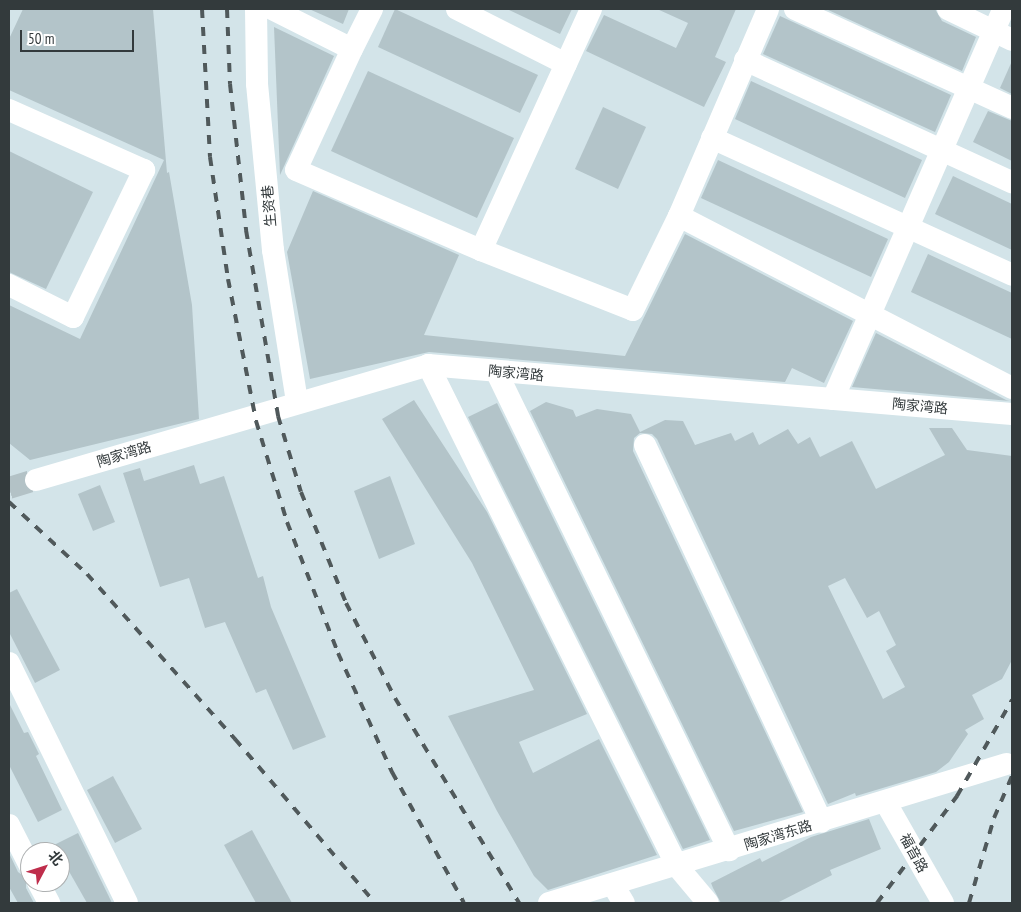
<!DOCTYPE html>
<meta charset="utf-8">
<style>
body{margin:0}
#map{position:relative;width:1021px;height:912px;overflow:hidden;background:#d3e4e9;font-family:"PT Sans Narrow","Noto Sans SC",sans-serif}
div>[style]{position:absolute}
.building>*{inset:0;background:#b3c4c9}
.minor-tunnel>*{height:22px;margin-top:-11px;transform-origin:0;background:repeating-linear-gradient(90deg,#b3c2c6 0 22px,transparent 0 33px)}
.minor>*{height:22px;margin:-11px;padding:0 11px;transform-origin:11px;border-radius:11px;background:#fff}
.rail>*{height:4px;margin-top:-2px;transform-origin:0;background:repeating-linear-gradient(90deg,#50595b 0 9px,transparent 0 18px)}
span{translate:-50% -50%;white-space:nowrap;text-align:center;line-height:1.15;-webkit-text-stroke:5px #fff;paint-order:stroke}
.street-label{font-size:14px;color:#333a3c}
.frame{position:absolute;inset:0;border:10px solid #333a3c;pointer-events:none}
.north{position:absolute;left:20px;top:842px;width:50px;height:50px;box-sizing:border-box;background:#fff;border:1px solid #adb0b1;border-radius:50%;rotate:50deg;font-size:14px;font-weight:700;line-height:20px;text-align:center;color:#333a3c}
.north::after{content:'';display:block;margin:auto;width:18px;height:22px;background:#bf2e4c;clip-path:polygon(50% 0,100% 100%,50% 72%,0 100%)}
.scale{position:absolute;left:20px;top:30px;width:114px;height:22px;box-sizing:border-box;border:2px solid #333a3c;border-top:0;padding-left:6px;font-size:15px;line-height:18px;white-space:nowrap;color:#333a3c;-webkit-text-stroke:4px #fff;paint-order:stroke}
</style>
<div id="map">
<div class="building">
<div style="clip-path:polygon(23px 9px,153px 9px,167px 173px,169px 172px,192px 305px,199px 419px,30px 460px,9px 443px,9px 305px,80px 339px,164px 160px,9px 90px,9px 39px)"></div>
<div style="clip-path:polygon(309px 9px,349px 9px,343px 24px)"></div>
<div style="clip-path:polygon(395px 9px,538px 75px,520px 113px,378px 47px)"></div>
<div style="clip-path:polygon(507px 9px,572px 9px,560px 34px)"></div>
<div style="clip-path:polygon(657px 9px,736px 9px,715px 57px,726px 62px,704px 107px,586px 51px,604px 15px,676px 48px,688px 23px)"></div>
<div style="clip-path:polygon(826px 9px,935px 9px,942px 21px,976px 37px,962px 71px)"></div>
<div style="clip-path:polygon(780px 16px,951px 95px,935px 132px,763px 54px)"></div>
<div style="clip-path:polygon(274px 27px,334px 56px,280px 175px)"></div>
<div style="clip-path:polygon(1012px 61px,1012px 94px,1000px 88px)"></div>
<div style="clip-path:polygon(368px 71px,514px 138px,477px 218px,331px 151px)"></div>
<div style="clip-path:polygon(751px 81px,922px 160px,905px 198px,735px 119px)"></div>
<div style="clip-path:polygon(603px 107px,646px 127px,618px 189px,575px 169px)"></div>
<div style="clip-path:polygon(988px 111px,1012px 121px,1012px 161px,973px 142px)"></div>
<div style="clip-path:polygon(9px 151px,93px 192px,46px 289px,9px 272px)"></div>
<div style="clip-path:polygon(718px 160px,888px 239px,871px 277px,701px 198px)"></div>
<div style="clip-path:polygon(953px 176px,1012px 204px,1012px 250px,935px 214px)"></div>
<div style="clip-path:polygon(313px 191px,459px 255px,424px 335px,625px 356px,685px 234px,853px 321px,824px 383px,792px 368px,785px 382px,429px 352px,310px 379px,287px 252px)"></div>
<div style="clip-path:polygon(928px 254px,1012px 293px,1012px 339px,911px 292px)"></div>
<div style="clip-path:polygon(876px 333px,1006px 400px,1010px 401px,852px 387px)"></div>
<div style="clip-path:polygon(414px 400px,487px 512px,587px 714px,519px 742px,533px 773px,599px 739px,657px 855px,548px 890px,534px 876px,497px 811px,448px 716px,534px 690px,472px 563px,382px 419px)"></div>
<div style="clip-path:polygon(evenodd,546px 402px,573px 410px,576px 417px,597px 409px,631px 414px,640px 432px,665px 420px,683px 421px,695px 445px,731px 433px,735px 441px,753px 432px,759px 445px,788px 429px,798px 444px,810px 437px,820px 457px,852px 441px,876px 489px,945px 455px,929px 428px,952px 428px,967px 450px,1012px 456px,1012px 660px,1002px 679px,972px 695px,984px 719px,965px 730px,968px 734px,949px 762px,936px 772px,856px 796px,855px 793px,828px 804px,657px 439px,652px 434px,640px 433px,634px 438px,633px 451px,803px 812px,734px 831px,530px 411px,546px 402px,845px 578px,867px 618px,879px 611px,896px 645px,886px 651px,905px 687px,883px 699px,828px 586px,845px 578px)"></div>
<div style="clip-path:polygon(497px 403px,710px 840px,683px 849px,468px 417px)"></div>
<div style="clip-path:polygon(194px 465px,200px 484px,224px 476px,258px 578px,263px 576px,271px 607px,326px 737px,293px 750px,266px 689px,256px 693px,225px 622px,205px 628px,189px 578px,160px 587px,123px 473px,140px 468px,144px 481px)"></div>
<div style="clip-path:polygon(390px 476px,415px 544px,379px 559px,354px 491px)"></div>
<div style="clip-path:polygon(100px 485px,115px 522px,93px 531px,78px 494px)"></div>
<div style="clip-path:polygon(17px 589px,60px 670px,35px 683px,9px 632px,9px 593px)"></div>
<div style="clip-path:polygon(9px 703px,24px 733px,28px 732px,39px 754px,36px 756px,62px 810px,38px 822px,9px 765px)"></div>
<div style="clip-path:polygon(113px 776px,142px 829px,115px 843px,87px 790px)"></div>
<div style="clip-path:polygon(869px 819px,881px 849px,830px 870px,832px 875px,777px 903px,721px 903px,713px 888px,711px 883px,760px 858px,762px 862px,811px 837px)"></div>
<div style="clip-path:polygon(252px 830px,292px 903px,256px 903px,224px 845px)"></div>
<div style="clip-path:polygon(78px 833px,112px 903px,87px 903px,54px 845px)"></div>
<div style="clip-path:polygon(9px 853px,18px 872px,26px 878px,26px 888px,34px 903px,18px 903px,9px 887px)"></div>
</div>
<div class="minor-tunnel">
<div style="left:9px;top:488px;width:28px;rotate:-17deg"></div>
</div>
<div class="minor">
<div style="left:256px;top:9px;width:75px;rotate:89.2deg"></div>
<div style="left:257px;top:84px;width:167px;rotate:84.5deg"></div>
<div style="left:273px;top:250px;width:154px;rotate:81deg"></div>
<div style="left:272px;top:9px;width:89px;rotate:26.6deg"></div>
<div style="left:352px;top:49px;width:133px;rotate:114.8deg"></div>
<div style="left:296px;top:170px;width:202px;rotate:23.4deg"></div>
<div style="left:457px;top:9px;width:122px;rotate:26.8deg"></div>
<div style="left:591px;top:9px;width:265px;rotate:114.5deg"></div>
<div style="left:481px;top:250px;width:163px;rotate:21.5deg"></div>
<div style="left:633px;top:310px;width:105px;rotate:-63.9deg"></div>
<div style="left:679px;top:216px;width:225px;rotate:-66.7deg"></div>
<div style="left:795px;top:9px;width:239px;rotate:24.5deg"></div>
<div style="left:948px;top:9px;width:71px;rotate:25.8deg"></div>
<div style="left:352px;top:49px;width:45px;rotate:-63.4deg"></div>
<div style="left:745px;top:60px;width:294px;rotate:24.6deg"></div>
<div style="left:9px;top:110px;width:148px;rotate:24deg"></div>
<div style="left:144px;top:170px;width:163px;rotate:115.8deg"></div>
<div style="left:73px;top:317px;width:72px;rotate:-153.4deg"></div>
<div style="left:712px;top:138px;width:330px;rotate:24.5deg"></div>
<div style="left:679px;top:216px;width:375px;rotate:27.3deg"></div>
<div style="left:428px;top:365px;width:559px;rotate:63.57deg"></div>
<div style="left:677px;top:866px;width:48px;rotate:50deg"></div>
<div style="left:496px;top:371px;width:533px;rotate:64.06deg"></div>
<div style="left:833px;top:399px;width:425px;rotate:-66.4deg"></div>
<div style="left:645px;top:445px;width:416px;rotate:64.9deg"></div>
<div style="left:36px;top:480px;width:409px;rotate:-16.3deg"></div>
<div style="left:428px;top:365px;width:586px;rotate:4.8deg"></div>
<div style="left:9px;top:663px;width:267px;rotate:63.8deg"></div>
<div style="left:886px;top:803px;width:115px;rotate:60.3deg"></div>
<div style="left:9px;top:825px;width:46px;rotate:62.9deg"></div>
<div style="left:38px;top:882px;width:24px;rotate:62deg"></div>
<div style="left:613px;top:885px;width:21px;rotate:59deg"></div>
<div style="left:549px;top:903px;width:478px;rotate:-16.9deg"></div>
</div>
<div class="rail">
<div style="left:202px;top:9px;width:148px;rotate:86.9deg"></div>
<div style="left:210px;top:157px;width:123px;rotate:81.6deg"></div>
<div style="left:228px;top:279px;width:145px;rotate:78.8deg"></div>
<div style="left:256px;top:421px;width:106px;rotate:72.9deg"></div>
<div style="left:287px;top:522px;width:141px;rotate:68.7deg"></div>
<div style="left:338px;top:653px;width:131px;rotate:65.6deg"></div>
<div style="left:392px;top:772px;width:149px;rotate:61.2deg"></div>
<div style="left:227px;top:9px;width:75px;rotate:87.7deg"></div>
<div style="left:230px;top:84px;width:147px;rotate:83.7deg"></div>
<div style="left:246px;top:230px;width:189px;rotate:80.2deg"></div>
<div style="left:278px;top:416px;width:79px;rotate:73.2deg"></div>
<div style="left:301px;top:492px;width:120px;rotate:67.9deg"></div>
<div style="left:346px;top:603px;width:107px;rotate:62.7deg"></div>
<div style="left:395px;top:698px;width:240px;rotate:58.8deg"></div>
<div style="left:9px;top:502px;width:106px;rotate:42.7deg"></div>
<div style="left:87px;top:574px;width:222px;rotate:48.1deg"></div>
<div style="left:235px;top:739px;width:216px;rotate:49.5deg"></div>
<div style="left:877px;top:903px;width:134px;rotate:-53.2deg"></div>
<div style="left:957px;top:796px;width:111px;rotate:-60.2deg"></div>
<div style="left:969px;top:903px;width:89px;rotate:-73.6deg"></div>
<div style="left:994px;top:818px;width:46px;rotate:-66.8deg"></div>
</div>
<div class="street-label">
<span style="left:269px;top:206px;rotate:-95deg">生资巷</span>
<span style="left:516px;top:373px;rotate:5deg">陶家湾路</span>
<span style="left:920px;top:406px;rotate:5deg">陶家湾路</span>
<span style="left:124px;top:454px;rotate:-17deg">陶家湾路</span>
<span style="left:778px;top:835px;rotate:-17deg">陶家湾东路</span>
<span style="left:914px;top:853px;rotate:61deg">福音路</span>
</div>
<div class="frame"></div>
<div class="north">北</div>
<div class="scale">50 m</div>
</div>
